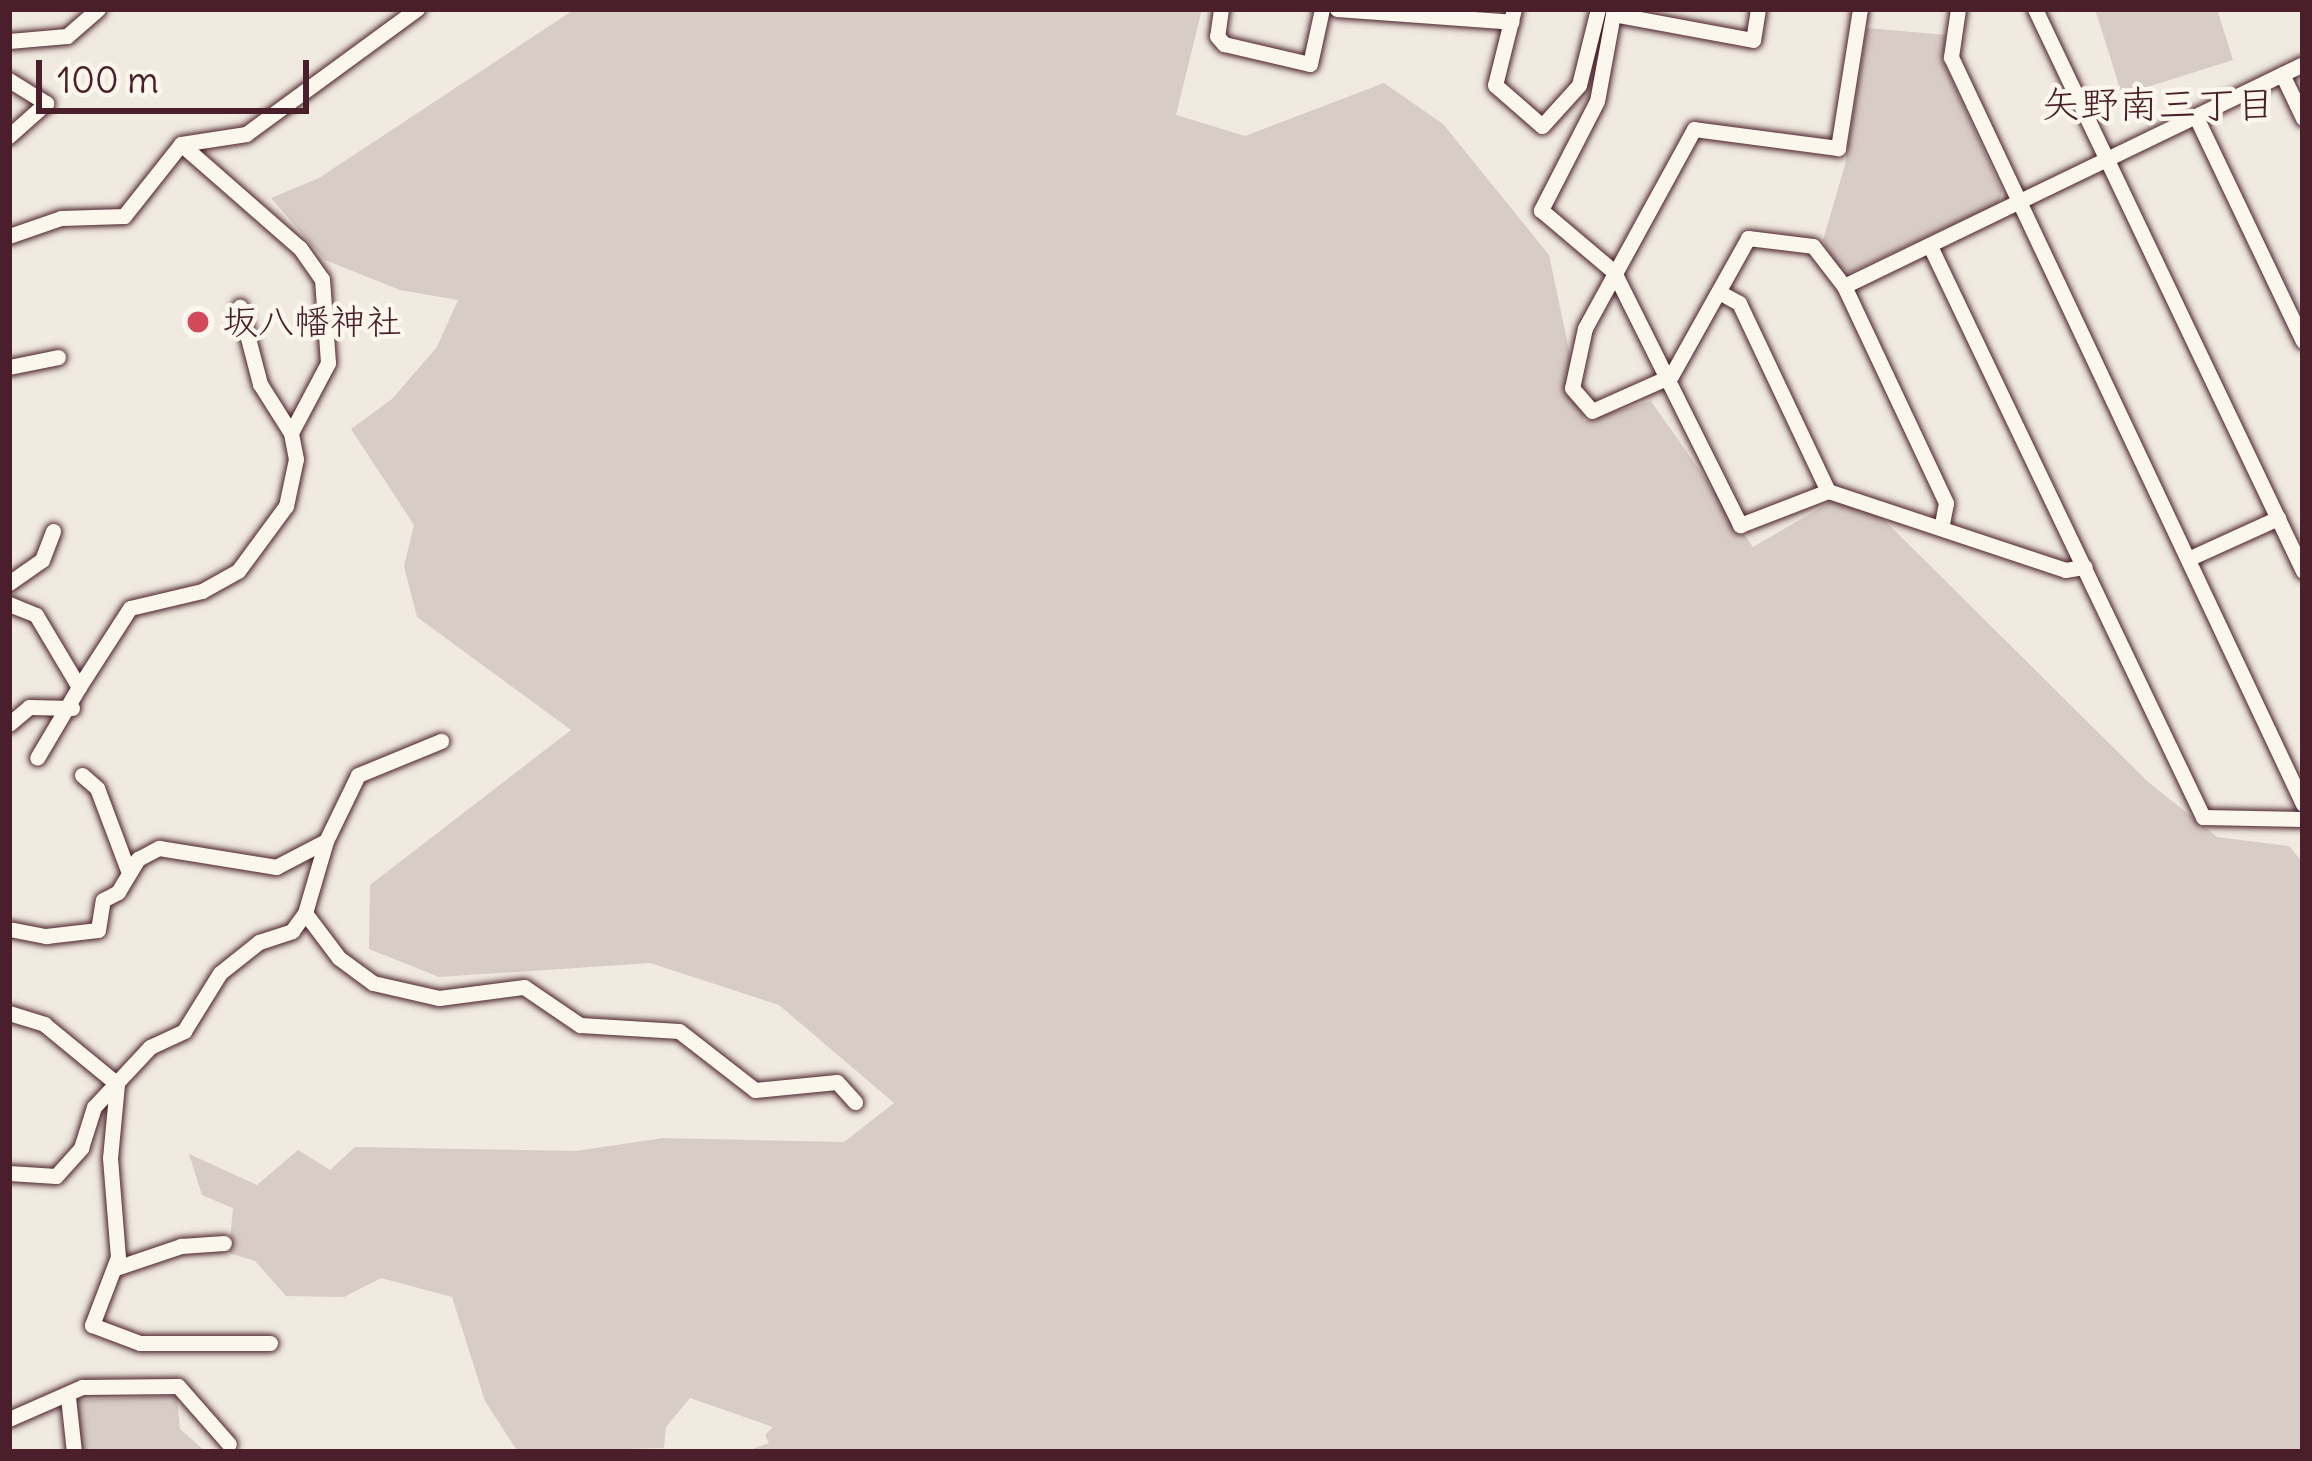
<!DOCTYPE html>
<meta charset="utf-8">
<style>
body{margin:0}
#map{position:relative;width:2312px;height:1461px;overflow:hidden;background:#f0eae0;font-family:Delius,"Klee One",sans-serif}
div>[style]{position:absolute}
.green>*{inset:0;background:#d8ccc6}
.roads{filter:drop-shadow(0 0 3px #4a1f2b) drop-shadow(0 0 3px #4a1f2b)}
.street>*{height:15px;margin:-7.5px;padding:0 7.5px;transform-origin:7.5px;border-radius:7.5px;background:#fbf7ec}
.dots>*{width:33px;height:33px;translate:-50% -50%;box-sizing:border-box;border:6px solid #fbf7ec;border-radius:50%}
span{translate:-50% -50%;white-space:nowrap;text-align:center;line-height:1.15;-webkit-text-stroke:9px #fbf7ec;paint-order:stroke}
.poi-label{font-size:36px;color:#4a1f2b}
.left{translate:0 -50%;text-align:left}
.neighbourhood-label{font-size:39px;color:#4a1f2b}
.frame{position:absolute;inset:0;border:12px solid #4a1f2b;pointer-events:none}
.scale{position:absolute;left:36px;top:60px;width:273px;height:54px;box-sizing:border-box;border:6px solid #4a1f2b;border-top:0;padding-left:15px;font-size:36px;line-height:42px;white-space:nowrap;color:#4a1f2b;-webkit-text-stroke:9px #fbf7ec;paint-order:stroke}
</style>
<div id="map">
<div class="green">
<div style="clip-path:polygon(575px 9px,1202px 9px,1176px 115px,1245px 136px,1384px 83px,1443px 124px,1549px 255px,1584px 421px,1651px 401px,1753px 547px,1832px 501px,1876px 512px,2147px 781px,2217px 837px,2289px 846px,2303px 863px,2303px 1452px,744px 1452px,769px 1443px,765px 1435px,773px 1427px,690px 1398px,666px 1427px,664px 1448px,518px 1452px,485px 1401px,452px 1297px,381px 1278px,344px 1297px,286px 1296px,255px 1261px,229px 1253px,233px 1208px,202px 1195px,189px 1154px,257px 1185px,298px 1150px,330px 1170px,355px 1147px,576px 1151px,663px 1138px,844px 1142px,894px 1103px,779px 1005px,650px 963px,439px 977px,369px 949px,370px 885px,571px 730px,417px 617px,404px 566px,414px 525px,351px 429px,392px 399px,437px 347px,458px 300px,400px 290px,325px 260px,271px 198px,319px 178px)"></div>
<div style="clip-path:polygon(2095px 9px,2217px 9px,2233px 60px,2122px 95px)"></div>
<div style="clip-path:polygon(1867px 28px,1946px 35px,1943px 61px,2002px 191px,1999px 203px,1851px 272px,1838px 268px,1823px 240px,1845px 165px)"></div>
<div style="clip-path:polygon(177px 1396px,180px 1429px,206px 1452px,82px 1452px,76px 1400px)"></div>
</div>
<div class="roads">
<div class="street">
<div style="left:1221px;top:9px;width:27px;rotate:98deg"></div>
<div style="left:1217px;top:36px;width:11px;rotate:49deg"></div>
<div style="left:1224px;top:44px;width:88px;rotate:13.1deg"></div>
<div style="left:1310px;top:64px;width:56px;rotate:-77.7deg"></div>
<div style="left:1337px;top:9px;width:175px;rotate:4.2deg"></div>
<div style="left:1514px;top:9px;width:78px;rotate:104deg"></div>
<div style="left:1495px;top:85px;width:62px;rotate:41.1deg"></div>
<div style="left:1542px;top:126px;width:55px;rotate:-47.9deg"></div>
<div style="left:1579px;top:85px;width:78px;rotate:-76deg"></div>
<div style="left:1758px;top:9px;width:31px;rotate:99deg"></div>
<div style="left:1753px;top:40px;width:142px;rotate:-169.5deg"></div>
<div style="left:1613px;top:14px;width:88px;rotate:100.4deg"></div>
<div style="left:1597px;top:101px;width:123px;rotate:117.2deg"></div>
<div style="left:1541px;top:210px;width:96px;rotate:40.3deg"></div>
<div style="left:1614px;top:272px;width:283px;rotate:63.5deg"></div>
<div style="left:1740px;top:525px;width:94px;rotate:-21.1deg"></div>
<div style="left:1860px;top:9px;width:141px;rotate:99deg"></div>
<div style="left:1838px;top:148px;width:145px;rotate:-172.5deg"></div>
<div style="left:1694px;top:129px;width:227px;rotate:118.7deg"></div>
<div style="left:1585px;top:328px;width:61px;rotate:102.2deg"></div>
<div style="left:1572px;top:388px;width:30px;rotate:49deg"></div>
<div style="left:1592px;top:411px;width:86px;rotate:-23.9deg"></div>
<div style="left:1671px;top:376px;width:158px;rotate:-60.8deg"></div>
<div style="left:1748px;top:238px;width:65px;rotate:7deg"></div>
<div style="left:1813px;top:246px;width:51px;rotate:52.2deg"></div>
<div style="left:1844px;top:286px;width:240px;rotate:64.8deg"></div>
<div style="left:1946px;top:503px;width:21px;rotate:101deg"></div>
<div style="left:1958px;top:9px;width:49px;rotate:98.3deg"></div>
<div style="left:1951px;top:57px;width:826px;rotate:64.77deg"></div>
<div style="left:2035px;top:9px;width:623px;rotate:64.51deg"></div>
<div style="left:9px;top:41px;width:58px;rotate:-4.9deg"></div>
<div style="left:67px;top:36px;width:41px;rotate:-41.1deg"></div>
<div style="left:2282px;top:74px;width:49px;rotate:64.5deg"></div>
<div style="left:9px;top:80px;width:44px;rotate:31.9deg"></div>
<div style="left:46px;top:103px;width:50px;rotate:138.3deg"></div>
<div style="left:2196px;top:117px;width:248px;rotate:64.5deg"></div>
<div style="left:181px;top:144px;width:66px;rotate:-8.7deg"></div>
<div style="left:246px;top:134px;width:212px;rotate:-36.2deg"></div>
<div style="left:9px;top:236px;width:55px;rotate:-19.1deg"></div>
<div style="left:61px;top:218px;width:63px;rotate:-1.8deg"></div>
<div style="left:124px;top:216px;width:92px;rotate:-51.6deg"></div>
<div style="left:181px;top:144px;width:158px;rotate:41.2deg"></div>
<div style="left:300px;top:248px;width:38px;rotate:55deg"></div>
<div style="left:322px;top:279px;width:84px;rotate:85.9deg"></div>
<div style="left:328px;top:363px;width:79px;rotate:117.9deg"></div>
<div style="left:1930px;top:246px;width:633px;rotate:64.45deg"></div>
<div style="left:2203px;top:817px;width:100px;rotate:1.1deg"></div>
<div style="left:1844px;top:286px;width:510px;rotate:-25.81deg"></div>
<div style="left:1719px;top:292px;width:23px;rotate:29deg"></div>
<div style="left:1739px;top:303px;width:208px;rotate:64.7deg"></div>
<div style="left:1828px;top:491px;width:250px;rotate:18.4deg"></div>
<div style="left:2065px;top:570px;width:20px;rotate:-9deg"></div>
<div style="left:9px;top:367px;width:50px;rotate:-11.5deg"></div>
<div style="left:2190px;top:558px;width:97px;rotate:-24.4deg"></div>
<div style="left:9px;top:583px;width:40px;rotate:-34.9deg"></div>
<div style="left:42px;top:560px;width:31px;rotate:-69deg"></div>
<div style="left:9px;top:604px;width:29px;rotate:22deg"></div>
<div style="left:36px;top:615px;width:84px;rotate:59.2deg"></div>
<div style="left:79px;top:687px;width:82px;rotate:120.6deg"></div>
<div style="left:79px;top:687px;width:94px;rotate:-57.2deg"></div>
<div style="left:130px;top:608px;width:74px;rotate:-13.3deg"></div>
<div style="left:202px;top:591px;width:41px;rotate:-29.1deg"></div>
<div style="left:238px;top:571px;width:81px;rotate:-53.6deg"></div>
<div style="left:286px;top:506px;width:48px;rotate:-78deg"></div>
<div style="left:296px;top:459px;width:26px;rotate:-101deg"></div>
<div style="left:291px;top:433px;width:58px;rotate:-122.3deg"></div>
<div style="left:260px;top:384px;width:80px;rotate:-104.6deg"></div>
<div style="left:9px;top:724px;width:26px;rotate:-40deg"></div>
<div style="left:29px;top:707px;width:43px;rotate:1.3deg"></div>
<div style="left:82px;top:775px;width:20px;rotate:41deg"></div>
<div style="left:97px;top:788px;width:91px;rotate:69.4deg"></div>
<div style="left:305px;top:913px;width:56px;rotate:52.9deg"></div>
<div style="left:339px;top:958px;width:42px;rotate:36.3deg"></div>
<div style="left:373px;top:983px;width:68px;rotate:12.8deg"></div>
<div style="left:439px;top:998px;width:86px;rotate:-7.4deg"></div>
<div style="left:524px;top:987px;width:68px;rotate:34.2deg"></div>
<div style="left:580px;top:1025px;width:99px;rotate:3.5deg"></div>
<div style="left:679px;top:1031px;width:96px;rotate:37.8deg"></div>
<div style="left:755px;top:1090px;width:82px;rotate:-5.6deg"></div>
<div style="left:837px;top:1082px;width:27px;rotate:48deg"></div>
<div style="left:9px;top:929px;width:38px;rotate:11deg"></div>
<div style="left:46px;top:936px;width:52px;rotate:-6.6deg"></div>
<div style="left:98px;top:930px;width:30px;rotate:-81deg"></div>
<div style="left:103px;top:900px;width:17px;rotate:-28deg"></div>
<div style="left:118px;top:892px;width:39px;rotate:-59deg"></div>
<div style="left:138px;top:859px;width:24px;rotate:-28deg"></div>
<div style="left:159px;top:848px;width:119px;rotate:9.2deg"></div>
<div style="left:276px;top:867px;width:56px;rotate:-27.5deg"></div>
<div style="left:9px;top:1013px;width:37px;rotate:17deg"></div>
<div style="left:44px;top:1024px;width:94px;rotate:39.4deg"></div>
<div style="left:117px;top:1084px;width:74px;rotate:95.4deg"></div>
<div style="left:110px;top:1158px;width:99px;rotate:85.4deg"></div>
<div style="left:118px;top:1257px;width:73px;rotate:110.9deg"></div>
<div style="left:92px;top:1325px;width:51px;rotate:20.6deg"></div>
<div style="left:140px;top:1343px;width:130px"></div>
<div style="left:9px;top:1173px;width:47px;rotate:3.7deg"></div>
<div style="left:56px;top:1176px;width:38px;rotate:-48deg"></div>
<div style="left:81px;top:1148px;width:43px;rotate:-72.4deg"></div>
<div style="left:94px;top:1107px;width:82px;rotate:-47deg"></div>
<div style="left:150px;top:1047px;width:38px;rotate:-25deg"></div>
<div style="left:184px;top:1031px;width:68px;rotate:-58.2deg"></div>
<div style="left:220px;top:973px;width:50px;rotate:-38.5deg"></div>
<div style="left:259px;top:942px;width:35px;rotate:-18deg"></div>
<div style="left:292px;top:931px;width:22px;rotate:-54deg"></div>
<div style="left:305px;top:913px;width:75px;rotate:-73.7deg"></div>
<div style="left:326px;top:841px;width:73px;rotate:-64.1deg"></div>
<div style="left:358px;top:775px;width:90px;rotate:-22.3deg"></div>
<div style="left:116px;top:1268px;width:69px;rotate:-18.7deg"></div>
<div style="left:181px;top:1246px;width:43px;rotate:-4deg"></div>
<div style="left:68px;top:1397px;width:55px;rotate:83.8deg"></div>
<div style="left:9px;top:1419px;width:80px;rotate:-23.7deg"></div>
<div style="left:82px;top:1387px;width:96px;rotate:-0.6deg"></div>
<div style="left:178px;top:1386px;width:77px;rotate:48.7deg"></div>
</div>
</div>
<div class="dots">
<div style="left:198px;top:322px;background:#d1495b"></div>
</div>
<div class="poi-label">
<span class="left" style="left:222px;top:322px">坂八幡神社</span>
</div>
<div class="neighbourhood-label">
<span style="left:2158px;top:105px">矢野南三丁目</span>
</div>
<div class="frame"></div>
<div class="scale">100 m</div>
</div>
